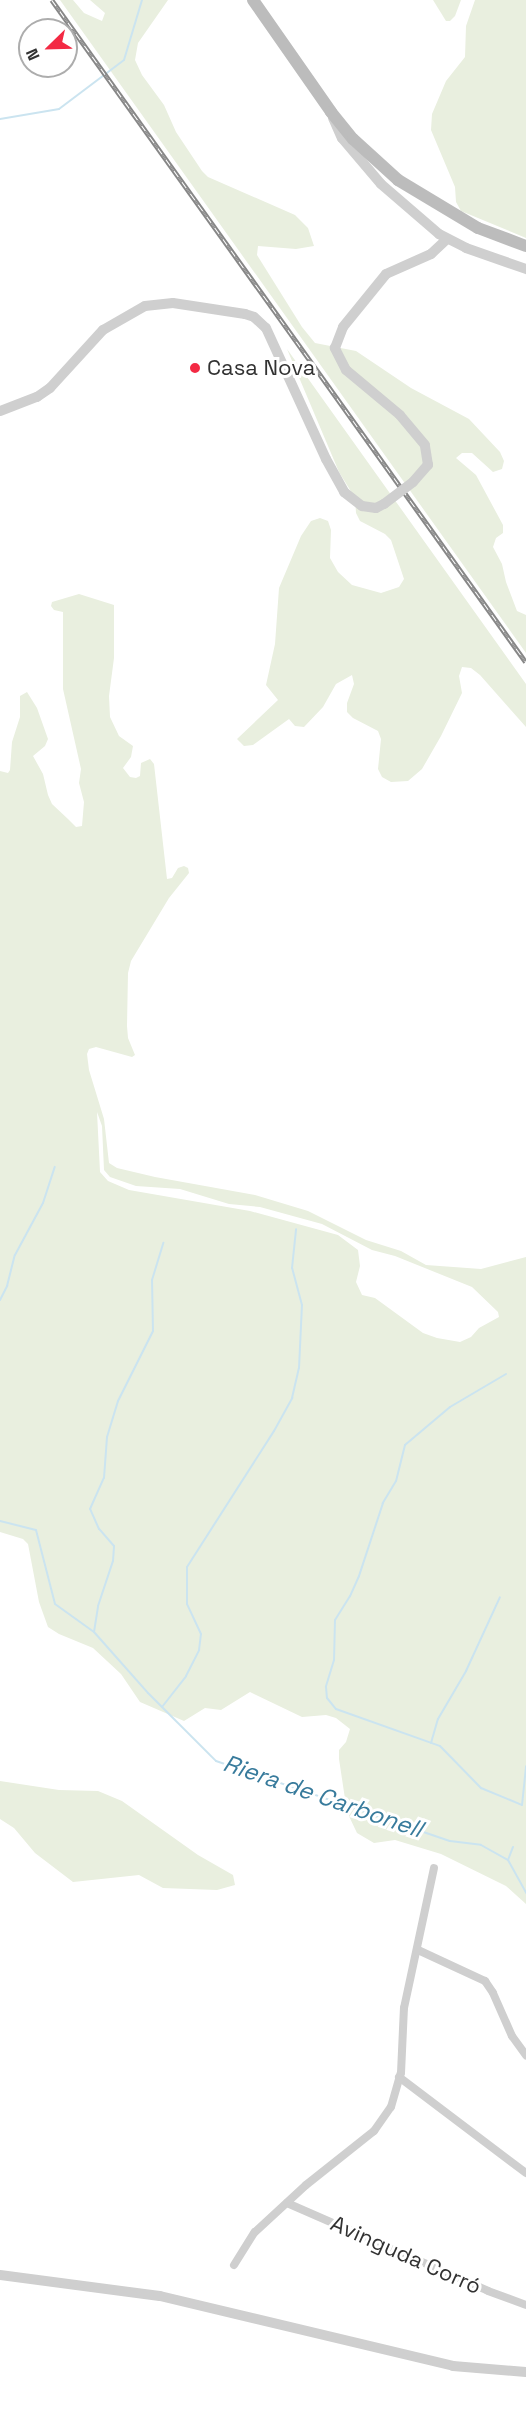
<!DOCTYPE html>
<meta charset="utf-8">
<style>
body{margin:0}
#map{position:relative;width:526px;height:2426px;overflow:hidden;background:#fff;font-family:"Space Grotesk",sans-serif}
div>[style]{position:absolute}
.green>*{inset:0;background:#e9efdf}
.stream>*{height:2px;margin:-1px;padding:0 1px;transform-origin:1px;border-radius:1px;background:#cbe4f0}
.minor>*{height:8px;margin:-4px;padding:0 4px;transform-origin:4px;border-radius:4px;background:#cfcfcf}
.tertiary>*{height:10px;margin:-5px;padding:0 5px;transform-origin:5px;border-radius:5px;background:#cfcfcf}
.secondary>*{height:12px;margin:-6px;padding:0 6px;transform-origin:6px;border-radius:6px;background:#bcbcbc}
.rail>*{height:4.5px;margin-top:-2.25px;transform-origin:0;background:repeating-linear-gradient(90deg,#fff 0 7px,#878787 0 14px);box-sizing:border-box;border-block:2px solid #878787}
.tertiary-bridge>*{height:10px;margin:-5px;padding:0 5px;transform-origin:5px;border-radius:5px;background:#cfcfcf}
.dots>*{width:16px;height:16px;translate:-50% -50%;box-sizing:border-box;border:3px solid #fff;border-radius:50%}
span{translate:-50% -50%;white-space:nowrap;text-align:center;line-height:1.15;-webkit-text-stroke:6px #fff;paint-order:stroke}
.poi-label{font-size:22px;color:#323232}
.left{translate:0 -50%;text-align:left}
.street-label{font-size:22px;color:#323232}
.water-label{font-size:24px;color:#387b9c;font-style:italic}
.north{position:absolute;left:18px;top:18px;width:60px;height:60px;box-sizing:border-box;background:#fff;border:2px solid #adadad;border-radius:50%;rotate:247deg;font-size:16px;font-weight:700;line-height:24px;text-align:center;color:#323232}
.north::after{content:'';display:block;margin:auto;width:21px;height:27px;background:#f32a44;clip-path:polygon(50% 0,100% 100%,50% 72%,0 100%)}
</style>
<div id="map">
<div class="green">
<div style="clip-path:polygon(60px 0,73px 0,84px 13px,102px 21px,105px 13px,90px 0,168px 0,138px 43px,135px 60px,142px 75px,164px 105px,176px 132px,202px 171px,208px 177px,295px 215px,308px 228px,314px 246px,296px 249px,258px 246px,257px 255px,302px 327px,315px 343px,356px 351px,411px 388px,469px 419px,500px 452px,504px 461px,502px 469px,493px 472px,472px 453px,462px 453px,456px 458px,476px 475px,503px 525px,503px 533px,496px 538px,493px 547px,502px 564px,506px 582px,517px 611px,526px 615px,526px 653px)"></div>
<div style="clip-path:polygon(433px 0,461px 0,455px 16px,450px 21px,446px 21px)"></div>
<div style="clip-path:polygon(475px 0,526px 0,526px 238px,461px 211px,456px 202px,455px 187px,431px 130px,432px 114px,446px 81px,465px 57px,466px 26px)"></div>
<div style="clip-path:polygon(287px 349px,526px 684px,526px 727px,480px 675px,471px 668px,462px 667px,459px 676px,462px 693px,441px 736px,422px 769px,408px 781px,391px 782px,382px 777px,378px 769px,381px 739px,378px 731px,353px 718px,347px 712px,347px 703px,354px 684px,352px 675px,336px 684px,323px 707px,304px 727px,295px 726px,289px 719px,253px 745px,244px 746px,237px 739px,278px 700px,266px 685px,275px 644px,279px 588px,301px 536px,311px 521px,320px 518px,328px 521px,331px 530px,330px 558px,338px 572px,352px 585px,381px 593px,399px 587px,404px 579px,391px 540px,385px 534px,360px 521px,356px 513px,355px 498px,339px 472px)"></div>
<div style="clip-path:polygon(evenodd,79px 594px,114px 605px,114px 658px,109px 696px,110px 717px,119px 736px,133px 746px,131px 757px,123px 768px,130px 777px,136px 778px,140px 776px,141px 763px,150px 759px,154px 764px,167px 879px,172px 878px,178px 868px,184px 866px,188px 868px,189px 873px,169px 898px,131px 961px,128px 973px,127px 1026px,128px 1038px,135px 1055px,132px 1057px,96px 1047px,89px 1049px,87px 1054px,89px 1070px,104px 1119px,109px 1163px,117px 1168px,155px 1177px,255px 1195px,308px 1211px,366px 1240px,401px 1251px,426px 1265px,481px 1269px,526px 1257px,526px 1904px,506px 1886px,441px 1854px,395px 1840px,374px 1843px,357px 1833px,347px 1812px,339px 1759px,339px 1750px,346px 1742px,350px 1729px,336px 1718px,326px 1715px,302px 1717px,250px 1692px,221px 1710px,205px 1708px,184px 1721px,140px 1702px,121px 1674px,93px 1648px,59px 1634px,48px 1627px,39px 1602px,28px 1544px,23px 1539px,0 1532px,0 771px,8px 773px,10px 770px,12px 742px,20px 717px,20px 696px,27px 692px,37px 708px,48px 739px,45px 746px,33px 756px,43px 774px,48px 795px,52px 804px,68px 819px,76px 827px,82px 826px,84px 802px,79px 783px,81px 769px,63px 689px,63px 612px,54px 610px,51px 606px,52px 602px,79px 594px,97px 1112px,102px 1126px,104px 1170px,110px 1177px,136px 1186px,180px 1189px,229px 1204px,260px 1207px,322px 1224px,372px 1250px,395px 1256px,472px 1287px,498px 1312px,499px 1317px,479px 1328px,471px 1337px,460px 1342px,437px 1338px,423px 1333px,375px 1298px,362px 1295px,356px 1282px,360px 1266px,358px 1250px,338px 1235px,250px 1211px,129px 1190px,108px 1181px,100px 1172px,97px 1112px)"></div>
<div style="clip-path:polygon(0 1781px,59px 1790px,98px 1791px,122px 1801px,198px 1855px,233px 1875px,235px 1885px,217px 1890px,163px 1888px,139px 1875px,73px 1882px,35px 1853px,14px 1828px,0 1819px)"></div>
</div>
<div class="stream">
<div style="left:0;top:119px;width:60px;rotate:-9.6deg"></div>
<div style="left:59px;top:109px;width:81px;rotate:-37deg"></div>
<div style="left:124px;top:60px;width:63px;rotate:-73.3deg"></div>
<div style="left:0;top:1300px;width:16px;rotate:-63deg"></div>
<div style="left:7px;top:1286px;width:32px;rotate:-76deg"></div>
<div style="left:15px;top:1255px;width:59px;rotate:-61.7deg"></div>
<div style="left:43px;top:1203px;width:38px;rotate:-72deg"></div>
<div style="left:506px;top:1374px;width:65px;rotate:149.5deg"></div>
<div style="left:450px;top:1407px;width:59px;rotate:139.8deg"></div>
<div style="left:405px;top:1445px;width:37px;rotate:104deg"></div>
<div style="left:396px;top:1481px;width:26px;rotate:121deg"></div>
<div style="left:383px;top:1503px;width:77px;rotate:108.2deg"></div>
<div style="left:359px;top:1576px;width:22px;rotate:114deg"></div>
<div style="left:350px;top:1596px;width:28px;rotate:122deg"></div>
<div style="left:335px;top:1620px;width:40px;rotate:91.4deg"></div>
<div style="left:334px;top:1660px;width:28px;rotate:107deg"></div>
<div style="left:326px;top:1687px;width:11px;rotate:85deg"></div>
<div style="left:327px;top:1698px;width:14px;rotate:51deg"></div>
<div style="left:336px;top:1709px;width:110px;rotate:19.6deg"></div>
<div style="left:440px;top:1746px;width:59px;rotate:45.7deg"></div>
<div style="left:481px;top:1788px;width:44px;rotate:22.5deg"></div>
<div style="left:522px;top:1805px;width:39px;rotate:-84deg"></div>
<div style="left:0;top:1521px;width:37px;rotate:14deg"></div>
<div style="left:36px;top:1530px;width:76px;rotate:75.6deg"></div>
<div style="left:55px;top:1604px;width:48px;rotate:35.7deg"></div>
<div style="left:94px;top:1632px;width:81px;rotate:48.5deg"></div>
<div style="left:148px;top:1693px;width:96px;rotate:45deg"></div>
<div style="left:216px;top:1761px;width:247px;rotate:18.9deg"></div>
<div style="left:450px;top:1841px;width:31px;rotate:7deg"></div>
<div style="left:481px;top:1845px;width:31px;rotate:29deg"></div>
<div style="left:508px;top:1860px;width:38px;rotate:61deg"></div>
<div style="left:94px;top:1632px;width:26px;rotate:-81deg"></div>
<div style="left:98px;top:1606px;width:47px;rotate:-71.6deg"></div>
<div style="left:113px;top:1561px;width:15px;rotate:-86deg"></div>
<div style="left:114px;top:1546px;width:23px;rotate:-131deg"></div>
<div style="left:99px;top:1529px;width:22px;rotate:-114deg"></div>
<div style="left:90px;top:1509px;width:34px;rotate:-66deg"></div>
<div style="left:104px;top:1478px;width:41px;rotate:-85.8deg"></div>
<div style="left:107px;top:1437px;width:38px;rotate:-73deg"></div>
<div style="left:118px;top:1401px;width:78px;rotate:-63.4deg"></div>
<div style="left:153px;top:1331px;width:51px;rotate:-91.1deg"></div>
<div style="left:152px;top:1280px;width:39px;rotate:-73deg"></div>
<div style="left:162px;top:1707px;width:39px;rotate:-52deg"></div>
<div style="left:186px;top:1676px;width:29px;rotate:-63deg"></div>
<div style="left:199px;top:1650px;width:16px;rotate:-83deg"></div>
<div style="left:201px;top:1634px;width:33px;rotate:-115deg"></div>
<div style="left:187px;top:1604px;width:37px;rotate:-90deg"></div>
<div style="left:187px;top:1567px;width:161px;rotate:-57.4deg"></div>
<div style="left:274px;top:1431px;width:38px;rotate:-61deg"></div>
<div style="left:292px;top:1398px;width:31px;rotate:-77deg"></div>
<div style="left:299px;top:1368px;width:63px;rotate:-87.3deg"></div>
<div style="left:302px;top:1305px;width:38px;rotate:-105deg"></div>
<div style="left:292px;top:1268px;width:39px;rotate:-84deg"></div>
<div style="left:431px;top:1743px;width:25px;rotate:-74deg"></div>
<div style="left:438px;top:1719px;width:56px;rotate:-59.7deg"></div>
<div style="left:466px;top:1671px;width:81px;rotate:-65.3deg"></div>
<div style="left:508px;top:1860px;width:14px;rotate:-69deg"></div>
</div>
<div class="minor">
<div style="left:418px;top:1950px;width:74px;rotate:24.8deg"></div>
<div style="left:485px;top:1981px;width:14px;rotate:56deg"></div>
<div style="left:493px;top:1993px;width:47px;rotate:66.2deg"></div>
<div style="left:512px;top:2036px;width:24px;rotate:54deg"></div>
<div style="left:399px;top:2077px;width:159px;rotate:37.1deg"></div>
<div style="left:287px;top:2203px;width:219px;rotate:23.6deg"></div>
<div style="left:488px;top:2291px;width:40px;rotate:20.2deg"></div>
<div style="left:234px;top:2265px;width:39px;rotate:-58deg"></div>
<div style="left:255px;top:2232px;width:69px;rotate:-42.7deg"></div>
<div style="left:306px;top:2185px;width:87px;rotate:-38.5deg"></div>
<div style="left:374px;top:2131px;width:29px;rotate:-55deg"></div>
<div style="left:391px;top:2107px;width:35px;rotate:-74deg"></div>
<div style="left:401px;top:2073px;width:65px;rotate:-87.4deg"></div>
<div style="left:404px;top:2008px;width:143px;rotate:-77.9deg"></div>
</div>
<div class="tertiary">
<div style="left:333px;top:118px;width:22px;rotate:66deg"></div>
<div style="left:342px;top:138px;width:60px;rotate:49.7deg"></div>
<div style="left:381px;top:184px;width:77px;rotate:40.8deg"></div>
<div style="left:439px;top:234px;width:30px;rotate:27deg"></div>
<div style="left:466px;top:248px;width:64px;rotate:19.3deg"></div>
<div style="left:0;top:411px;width:40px;rotate:-21deg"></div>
<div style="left:37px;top:397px;width:16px;rotate:-35deg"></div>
<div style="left:50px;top:388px;width:79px;rotate:-47.6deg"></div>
<div style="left:103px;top:330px;width:48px;rotate:-29.7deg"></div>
<div style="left:145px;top:306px;width:28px;rotate:-6deg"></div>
<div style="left:173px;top:303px;width:73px;rotate:8.7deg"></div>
<div style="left:245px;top:314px;width:9px;rotate:18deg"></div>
<div style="left:254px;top:317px;width:16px;rotate:43deg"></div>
<div style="left:266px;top:328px;width:144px;rotate:65.4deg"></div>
<div style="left:326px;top:459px;width:38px;rotate:61deg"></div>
<div style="left:344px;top:492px;width:23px;rotate:38deg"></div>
<div style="left:362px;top:506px;width:14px;rotate:8deg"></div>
<div style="left:376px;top:508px;width:9px;rotate:-27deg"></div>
<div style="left:413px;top:482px;width:23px;rotate:-49deg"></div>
<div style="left:428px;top:465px;width:20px;rotate:-99deg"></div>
<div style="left:425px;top:445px;width:39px;rotate:-130deg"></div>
<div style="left:400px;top:415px;width:70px;rotate:-140.2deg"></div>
<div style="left:346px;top:370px;width:25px;rotate:-117deg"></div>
<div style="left:335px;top:348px;width:22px;rotate:-69deg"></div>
<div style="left:343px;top:327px;width:68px;rotate:-50.9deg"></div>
<div style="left:386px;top:274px;width:49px;rotate:-24deg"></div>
<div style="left:431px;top:254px;width:21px;rotate:-43deg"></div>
<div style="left:0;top:2275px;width:161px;rotate:7.5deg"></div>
<div style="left:160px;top:2296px;width:301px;rotate:13.4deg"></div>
<div style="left:453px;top:2366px;width:73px;rotate:4.7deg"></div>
</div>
<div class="secondary">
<div style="left:253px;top:0;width:136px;rotate:55.1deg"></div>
<div style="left:331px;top:112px;width:35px;rotate:51deg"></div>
<div style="left:353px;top:139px;width:61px;rotate:42.3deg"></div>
<div style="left:398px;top:180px;width:93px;rotate:31deg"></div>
<div style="left:478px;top:228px;width:51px;rotate:20.6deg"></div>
</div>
<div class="rail">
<div style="left:52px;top:0;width:814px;rotate:54.4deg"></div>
</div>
<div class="tertiary-bridge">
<div style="left:384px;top:504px;width:36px;rotate:-37deg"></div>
</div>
<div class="dots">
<div style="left:195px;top:368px;background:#f32a44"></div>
</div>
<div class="poi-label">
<span class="left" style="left:207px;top:368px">Casa Nova</span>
</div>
<div class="street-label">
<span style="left:406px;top:2255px;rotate:24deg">Avinguda Corró</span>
</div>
<div class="water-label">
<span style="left:323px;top:1796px;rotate:19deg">Riera de Carbonell</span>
</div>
<div class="north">N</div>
</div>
